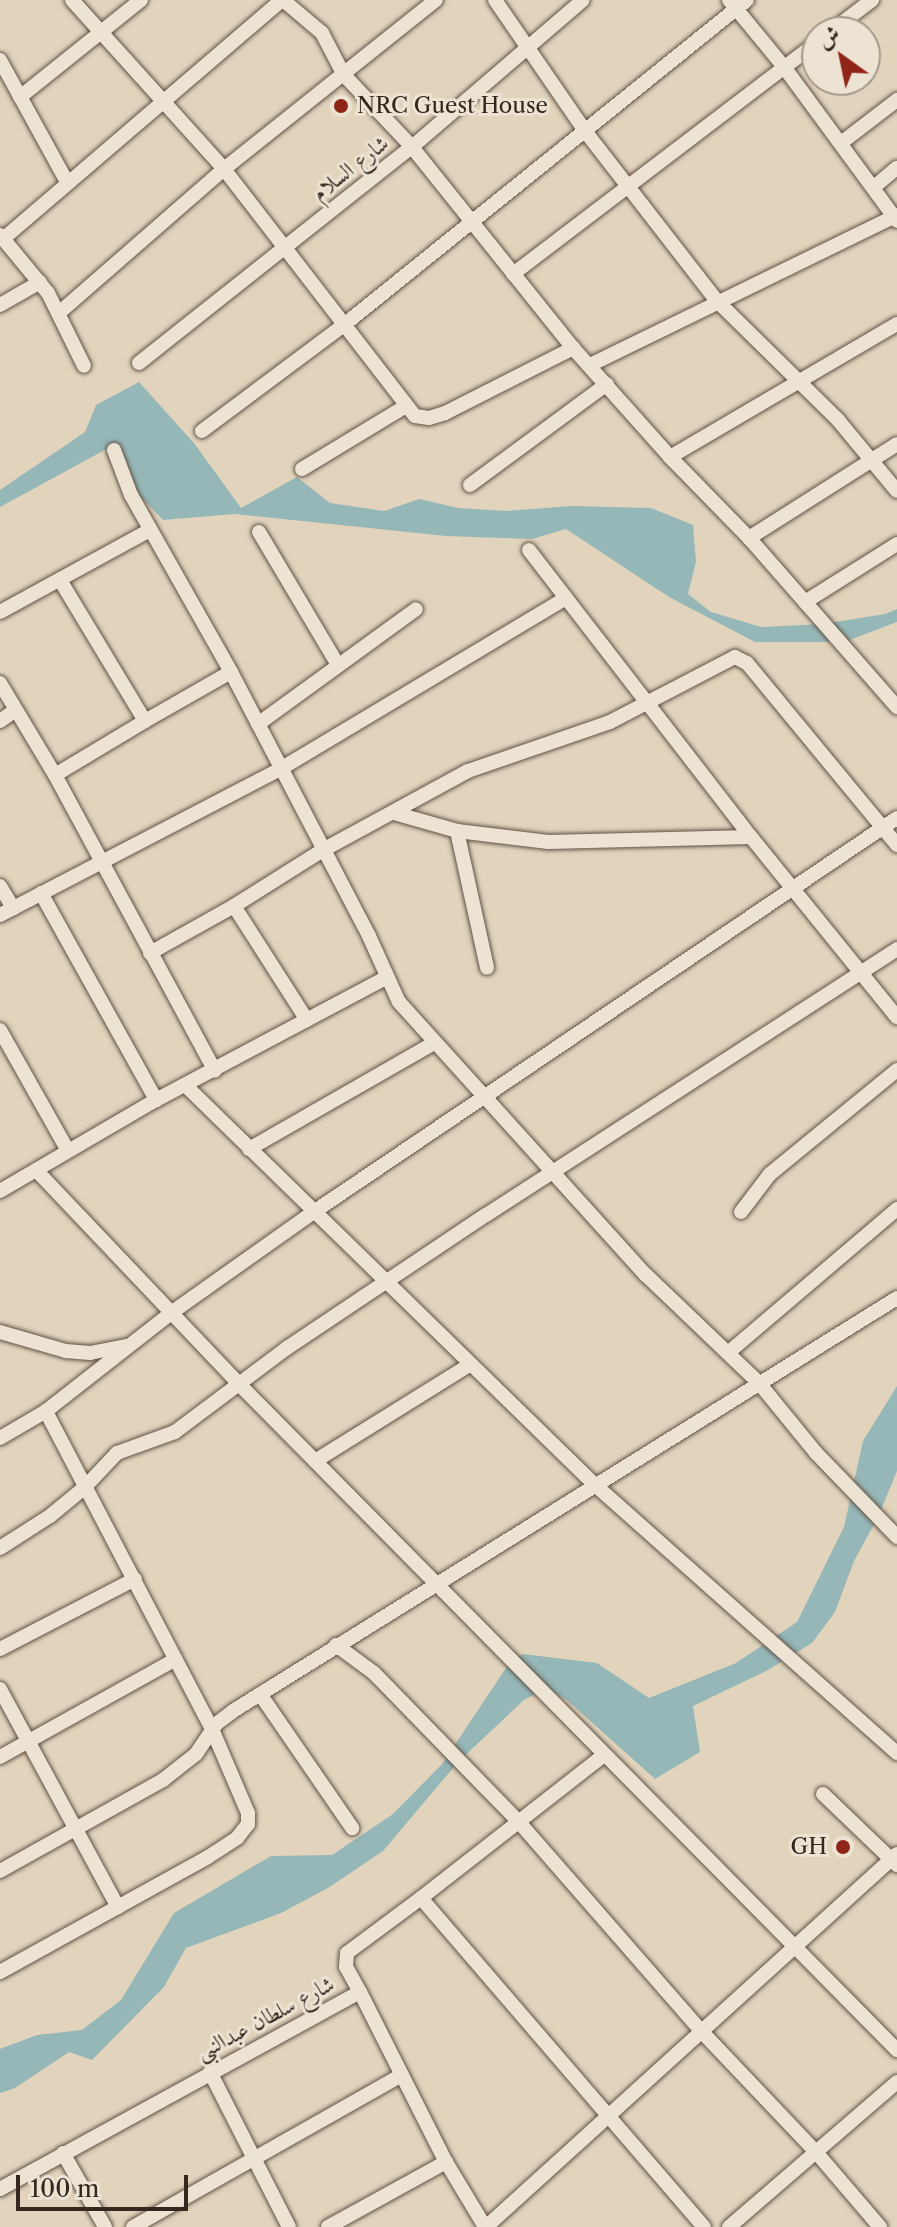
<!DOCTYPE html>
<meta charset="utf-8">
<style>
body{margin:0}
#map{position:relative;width:897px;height:2227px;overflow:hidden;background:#e2d4bc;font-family:"Libre Caslon Text",Amiri,serif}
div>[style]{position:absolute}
.water>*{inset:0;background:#96b7b8}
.roads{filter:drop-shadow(0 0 2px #605246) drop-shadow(0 0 2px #605246)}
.street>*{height:14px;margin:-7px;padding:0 7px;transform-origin:7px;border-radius:7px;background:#ece3d3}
.dots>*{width:22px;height:22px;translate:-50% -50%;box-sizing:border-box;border:4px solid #ece3d3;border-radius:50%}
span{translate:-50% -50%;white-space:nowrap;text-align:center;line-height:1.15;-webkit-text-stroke:6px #ece3d3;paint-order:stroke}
.poi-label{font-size:22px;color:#35271f}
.left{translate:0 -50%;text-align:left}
.right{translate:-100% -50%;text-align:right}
.street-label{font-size:22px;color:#35271f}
.north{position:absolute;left:801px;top:16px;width:80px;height:80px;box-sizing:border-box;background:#ece3d3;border:2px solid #a3988b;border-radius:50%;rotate:327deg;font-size:22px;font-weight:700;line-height:32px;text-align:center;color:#35271f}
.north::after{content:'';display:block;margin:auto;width:28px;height:36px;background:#8f2418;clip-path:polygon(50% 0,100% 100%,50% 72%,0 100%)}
.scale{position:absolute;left:16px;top:2175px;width:172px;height:36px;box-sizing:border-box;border:4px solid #35271f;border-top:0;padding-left:10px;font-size:24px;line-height:28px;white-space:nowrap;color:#35271f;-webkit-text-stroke:6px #ece3d3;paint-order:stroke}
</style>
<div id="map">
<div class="water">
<div style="clip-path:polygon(139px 382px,194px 443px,241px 508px,297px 477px,330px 503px,384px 511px,419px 499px,458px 508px,506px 511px,571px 506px,651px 508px,693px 525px,696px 562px,688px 594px,711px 612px,761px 627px,823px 624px,885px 614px,897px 609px,897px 622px,844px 642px,755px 642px,669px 597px,566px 529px,532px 539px,446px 536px,234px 514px,163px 520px,132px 488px,114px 445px,0 507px,0 490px,85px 432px,96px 405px)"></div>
<div style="clip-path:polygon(897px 1386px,897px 1471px,878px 1517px,854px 1561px,835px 1612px,812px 1643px,768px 1670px,693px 1706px,700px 1752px,655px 1779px,568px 1701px,554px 1692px,541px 1691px,524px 1700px,459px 1761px,383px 1851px,328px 1888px,281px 1913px,186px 1948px,164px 1987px,92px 2060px,69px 2052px,15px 2088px,0 2093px,0 2049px,37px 2035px,82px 2030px,121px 2000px,174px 1913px,271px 1856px,332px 1855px,393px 1814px,442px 1764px,512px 1659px,523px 1654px,597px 1663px,649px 1698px,736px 1663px,797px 1622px,844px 1527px,863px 1441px)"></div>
</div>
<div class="roads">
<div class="street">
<div style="left:72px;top:0;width:227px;rotate:48deg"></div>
<div style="left:224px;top:169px;width:312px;rotate:52.3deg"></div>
<div style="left:415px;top:416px;width:14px;rotate:8deg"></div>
<div style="left:429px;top:418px;width:17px;rotate:-17deg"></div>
<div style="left:445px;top:413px;width:144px;rotate:-26.9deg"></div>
<div style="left:283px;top:0;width:51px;rotate:40.2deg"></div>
<div style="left:322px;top:33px;width:47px;rotate:62.4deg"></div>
<div style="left:344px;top:75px;width:99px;rotate:46.6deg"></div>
<div style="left:412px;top:147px;width:258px;rotate:51.3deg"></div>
<div style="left:573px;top:348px;width:146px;rotate:48.3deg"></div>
<div style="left:670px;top:457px;width:113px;rotate:45.7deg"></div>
<div style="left:749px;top:538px;width:225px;rotate:48.8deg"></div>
<div style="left:495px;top:0;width:159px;rotate:55.5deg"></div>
<div style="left:585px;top:131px;width:215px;rotate:52.2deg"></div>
<div style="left:717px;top:301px;width:170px;rotate:44.5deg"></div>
<div style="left:838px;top:420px;width:92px;rotate:50.3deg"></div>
<div style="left:729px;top:0;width:87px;rotate:50.6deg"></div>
<div style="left:784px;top:67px;width:191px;rotate:53.7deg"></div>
<div style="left:830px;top:32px;width:53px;rotate:-37.3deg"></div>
<div style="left:0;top:60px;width:139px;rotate:61.2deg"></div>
<div style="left:20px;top:97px;width:155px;rotate:-38.7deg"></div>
<div style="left:841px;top:143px;width:71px;rotate:-37.5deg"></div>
<div style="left:874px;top:187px;width:30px;rotate:-40deg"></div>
<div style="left:0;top:235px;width:75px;rotate:50.4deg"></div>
<div style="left:48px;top:293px;width:81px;rotate:63.7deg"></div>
<div style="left:3px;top:239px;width:367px;rotate:-40.6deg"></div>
<div style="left:513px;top:274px;width:382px;rotate:-37.3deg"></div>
<div style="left:0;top:305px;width:46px;rotate:-29.9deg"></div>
<div style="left:60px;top:312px;width:218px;rotate:-41.1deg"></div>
<div style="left:224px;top:169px;width:271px;rotate:-38.6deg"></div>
<div style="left:139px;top:363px;width:348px;rotate:-38.4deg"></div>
<div style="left:412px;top:147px;width:225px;rotate:-40.7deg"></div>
<div style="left:590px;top:365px;width:342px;rotate:-26deg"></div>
<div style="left:202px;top:431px;width:179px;rotate:-36.8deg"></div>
<div style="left:345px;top:324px;width:516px;rotate:-38.87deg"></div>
<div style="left:114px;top:450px;width:48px;rotate:69.3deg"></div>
<div style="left:131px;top:495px;width:203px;rotate:60.5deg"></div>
<div style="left:231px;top:672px;width:298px;rotate:62.4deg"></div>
<div style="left:369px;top:936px;width:72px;rotate:65.6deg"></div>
<div style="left:399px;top:1002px;width:368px;rotate:47.9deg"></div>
<div style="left:646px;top:1275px;width:156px;rotate:43.7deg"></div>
<div style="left:759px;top:1383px;width:90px;rotate:50.8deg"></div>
<div style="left:816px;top:1453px;width:117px;rotate:46deg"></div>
<div style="left:670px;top:457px;width:263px;rotate:-30.4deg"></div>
<div style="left:302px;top:469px;width:122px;rotate:-31.2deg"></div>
<div style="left:470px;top:485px;width:170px;rotate:-36.4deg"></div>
<div style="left:259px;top:532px;width:155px;rotate:59.3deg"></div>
<div style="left:749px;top:538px;width:175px;rotate:-32.4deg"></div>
<div style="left:529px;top:550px;width:363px;rotate:52.3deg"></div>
<div style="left:751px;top:837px;width:232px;rotate:51deg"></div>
<div style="left:805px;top:602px;width:109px;rotate:-32.2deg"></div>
<div style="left:0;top:612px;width:171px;rotate:-28.7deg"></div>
<div style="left:0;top:683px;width:107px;rotate:59.1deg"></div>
<div style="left:55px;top:775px;width:336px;rotate:61.6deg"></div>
<div style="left:0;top:721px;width:19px;rotate:-35deg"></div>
<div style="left:145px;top:721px;width:99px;rotate:-29.7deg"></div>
<div style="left:258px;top:724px;width:195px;rotate:-36deg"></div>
<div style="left:55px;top:775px;width:105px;rotate:-31deg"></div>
<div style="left:145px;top:721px;width:165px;rotate:-121.1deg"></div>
<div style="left:394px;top:813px;width:66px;rotate:15.9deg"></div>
<div style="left:457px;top:831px;width:92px;rotate:6.9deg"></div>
<div style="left:548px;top:842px;width:203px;rotate:-1.4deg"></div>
<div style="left:457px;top:831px;width:140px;rotate:77.6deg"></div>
<div style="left:0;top:886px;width:26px;rotate:59deg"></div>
<div style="left:41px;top:893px;width:237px;rotate:60.9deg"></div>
<div style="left:234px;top:906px;width:135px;rotate:57.4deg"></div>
<div style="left:0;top:915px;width:318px;rotate:-27.5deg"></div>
<div style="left:282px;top:768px;width:331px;rotate:-30.9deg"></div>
<div style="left:150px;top:953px;width:96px;rotate:-29.2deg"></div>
<div style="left:234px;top:906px;width:105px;rotate:-32.2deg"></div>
<div style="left:323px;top:850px;width:165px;rotate:-28.6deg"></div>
<div style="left:468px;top:771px;width:150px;rotate:-19deg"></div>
<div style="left:610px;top:722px;width:141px;rotate:-27.5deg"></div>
<div style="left:735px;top:657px;width:13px;rotate:27deg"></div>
<div style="left:747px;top:663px;width:236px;rotate:50.5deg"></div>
<div style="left:0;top:1030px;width:137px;rotate:60.6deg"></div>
<div style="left:186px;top:1086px;width:571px;rotate:44.29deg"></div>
<div style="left:595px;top:1485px;width:404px;rotate:41.6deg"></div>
<div style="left:249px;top:1149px;width:213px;rotate:-29.8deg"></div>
<div style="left:36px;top:1170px;width:294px;rotate:46.5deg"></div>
<div style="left:238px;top:1383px;width:938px;rotate:45.35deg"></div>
<div style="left:0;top:1191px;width:181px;rotate:-30.3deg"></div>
<div style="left:156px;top:1100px;width:262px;rotate:-28deg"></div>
<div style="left:741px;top:1212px;width:48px;rotate:-52.7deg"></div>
<div style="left:770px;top:1174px;width:164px;rotate:-39.3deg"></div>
<div style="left:0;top:1332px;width:69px;rotate:16.1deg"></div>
<div style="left:66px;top:1351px;width:24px;rotate:5deg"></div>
<div style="left:90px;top:1353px;width:38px;rotate:-11deg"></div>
<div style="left:729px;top:1352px;width:221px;rotate:-40.4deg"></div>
<div style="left:0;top:1438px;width:53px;rotate:-30.4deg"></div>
<div style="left:46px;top:1411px;width:159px;rotate:-38.1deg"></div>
<div style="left:171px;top:1313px;width:176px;rotate:-35.3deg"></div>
<div style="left:315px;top:1211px;width:702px;rotate:-34.03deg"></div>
<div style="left:315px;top:1461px;width:181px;rotate:-31.9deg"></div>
<div style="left:0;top:1548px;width:59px;rotate:-32.6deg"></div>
<div style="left:50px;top:1516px;width:45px;rotate:-39.6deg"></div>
<div style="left:85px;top:1487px;width:47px;rotate:-46.7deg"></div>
<div style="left:117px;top:1453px;width:62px;rotate:-19.9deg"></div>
<div style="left:175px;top:1432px;width:140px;rotate:-36.9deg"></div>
<div style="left:287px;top:1348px;width:239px;rotate:-33.8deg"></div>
<div style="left:486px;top:1215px;width:490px;rotate:-32.9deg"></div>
<div style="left:336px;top:1645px;width:47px;rotate:36.4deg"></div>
<div style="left:374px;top:1673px;width:206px;rotate:45.8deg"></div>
<div style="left:518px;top:1821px;width:281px;rotate:48.9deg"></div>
<div style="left:703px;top:2033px;width:164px;rotate:46.5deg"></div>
<div style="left:816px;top:2152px;width:99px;rotate:49.5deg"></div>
<div style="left:0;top:1649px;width:152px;rotate:-27.4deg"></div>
<div style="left:0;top:1689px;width:248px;rotate:61.6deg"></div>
<div style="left:260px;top:1694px;width:163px;rotate:55.5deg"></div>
<div style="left:0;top:1757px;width:201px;rotate:-29.1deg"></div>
<div style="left:823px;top:1794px;width:103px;rotate:43.8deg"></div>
<div style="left:0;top:1871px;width:187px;rotate:-29.2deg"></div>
<div style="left:163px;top:1780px;width:42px;rotate:-38.2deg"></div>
<div style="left:196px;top:1754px;width:36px;rotate:-56deg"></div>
<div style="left:216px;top:1724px;width:21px;rotate:-37deg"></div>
<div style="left:233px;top:1711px;width:782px;rotate:-31.88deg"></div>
<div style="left:421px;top:1898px;width:231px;rotate:-38deg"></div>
<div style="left:0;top:1972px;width:238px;rotate:-28.9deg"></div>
<div style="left:208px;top:1857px;width:35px;rotate:-33deg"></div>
<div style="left:237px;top:1838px;width:18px;rotate:-52deg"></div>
<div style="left:248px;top:1824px;width:11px;rotate:-90deg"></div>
<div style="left:248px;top:1813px;width:91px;rotate:-113.2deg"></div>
<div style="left:212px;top:1729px;width:359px;rotate:-117.6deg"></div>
<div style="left:360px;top:1992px;width:29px;rotate:-119deg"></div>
<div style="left:346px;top:1967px;width:14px;rotate:-86deg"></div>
<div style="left:347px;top:1953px;width:92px;rotate:-36.6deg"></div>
<div style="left:421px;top:1898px;width:434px;rotate:49.3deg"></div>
<div style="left:210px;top:2072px;width:174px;rotate:63deg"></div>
<div style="left:63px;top:2153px;width:85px;rotate:60.4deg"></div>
<div style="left:0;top:2189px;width:410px;rotate:-28.7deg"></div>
<div style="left:360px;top:1992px;width:191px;rotate:63.2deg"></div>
<div style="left:446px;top:2162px;width:76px;rotate:59deg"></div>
<div style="left:133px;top:2227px;width:309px;rotate:-29.5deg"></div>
<div style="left:328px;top:2227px;width:135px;rotate:-28.8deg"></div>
<div style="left:486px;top:2227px;width:555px;rotate:-42.23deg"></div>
<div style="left:729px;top:2227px;width:222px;rotate:-40.8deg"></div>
</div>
</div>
<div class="dots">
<div style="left:341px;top:106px;background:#8f2418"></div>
<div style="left:843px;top:1847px;background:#8f2418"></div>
</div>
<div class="poi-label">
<span class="left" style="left:357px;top:106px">NRC Guest House</span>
<span class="right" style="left:827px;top:1847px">GH</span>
</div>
<div class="street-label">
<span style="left:350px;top:168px;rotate:-38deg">شارع السلام</span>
<span style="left:265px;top:2018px;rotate:-28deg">شارع سلطان عبدالنبى</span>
</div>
<div class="north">ش</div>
<div class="scale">100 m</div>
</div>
